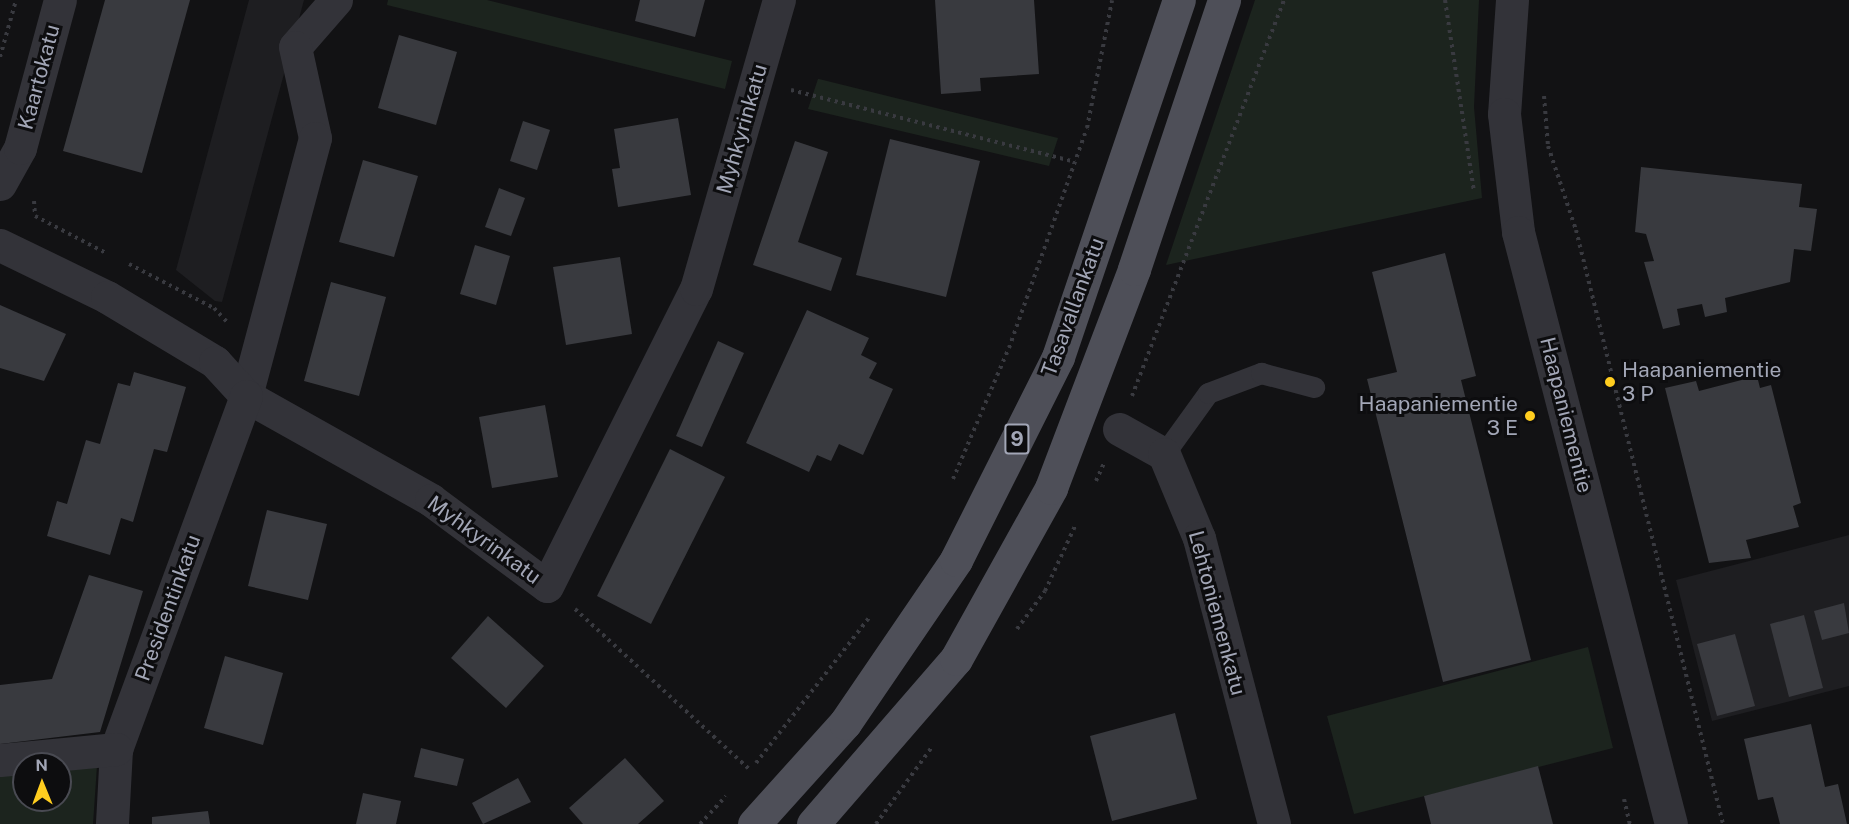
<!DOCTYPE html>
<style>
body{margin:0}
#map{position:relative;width:1849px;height:824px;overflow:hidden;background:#121214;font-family:"Public Sans",sans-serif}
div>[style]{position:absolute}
.built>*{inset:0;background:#1e1e21}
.green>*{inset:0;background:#1c241e}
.building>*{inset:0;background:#393a3f}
.path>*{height:4px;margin-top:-2px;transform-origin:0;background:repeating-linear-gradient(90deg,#393a40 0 3px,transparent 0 7.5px)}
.lane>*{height:21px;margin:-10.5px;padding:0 10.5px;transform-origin:10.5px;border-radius:10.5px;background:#333339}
.street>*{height:33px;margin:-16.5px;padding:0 16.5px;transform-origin:16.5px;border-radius:16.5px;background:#333339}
.primary>*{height:33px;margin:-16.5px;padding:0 16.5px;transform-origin:16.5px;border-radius:16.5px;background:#4e4f58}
.dots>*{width:16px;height:16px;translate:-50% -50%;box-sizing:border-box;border:3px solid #0d0d0f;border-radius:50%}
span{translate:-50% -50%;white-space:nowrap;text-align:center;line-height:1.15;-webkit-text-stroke:6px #0d0d0f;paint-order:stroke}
.shield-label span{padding:2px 4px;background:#0d0d0f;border:2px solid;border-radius:4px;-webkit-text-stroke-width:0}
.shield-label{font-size:20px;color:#a2a6b6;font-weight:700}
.street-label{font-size:21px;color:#a2a6b6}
.poi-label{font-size:21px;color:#a2a6b6}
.left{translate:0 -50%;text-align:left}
.right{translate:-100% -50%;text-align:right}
.north{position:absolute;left:12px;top:752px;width:60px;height:60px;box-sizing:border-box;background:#0d0d0f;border:2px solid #494a52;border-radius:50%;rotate:359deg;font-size:16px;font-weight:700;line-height:24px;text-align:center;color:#a2a6b6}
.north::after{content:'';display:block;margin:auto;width:21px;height:27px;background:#ffcd1f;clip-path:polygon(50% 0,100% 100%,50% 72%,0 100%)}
</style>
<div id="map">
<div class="built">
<div style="clip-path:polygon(249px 0,304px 0,222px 302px,215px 301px,176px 270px)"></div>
<div style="clip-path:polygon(1849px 535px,1849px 686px,1712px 721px,1676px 580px)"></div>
</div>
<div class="green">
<div style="clip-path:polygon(388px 0,487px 0,732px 61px,725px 89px,387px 5px)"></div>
<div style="clip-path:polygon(1255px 0,1479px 0,1474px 107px,1482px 198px,1166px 265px)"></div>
<div style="clip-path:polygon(818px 79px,819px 79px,1058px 138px,1049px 166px,808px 109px)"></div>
<div style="clip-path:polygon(1588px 647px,1613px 748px,1354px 814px,1327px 716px)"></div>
<div style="clip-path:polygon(evenodd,98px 751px,93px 824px,0 824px,0 760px,98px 751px,24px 764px,60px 764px,60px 800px,24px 800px,24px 764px)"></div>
</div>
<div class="building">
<div style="clip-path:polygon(105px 0,190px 0,142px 173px,63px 151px)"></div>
<div style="clip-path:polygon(640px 0,705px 0,695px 37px,635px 21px)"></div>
<div style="clip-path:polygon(935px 0,1034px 0,1039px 74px,980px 78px,981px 91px,941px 94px)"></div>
<div style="clip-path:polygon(399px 35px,457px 52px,436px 125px,378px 108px)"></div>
<div style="clip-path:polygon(678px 118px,691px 195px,618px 207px,612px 169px,620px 168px,614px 129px)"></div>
<div style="clip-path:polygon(523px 121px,550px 130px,537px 170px,510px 161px)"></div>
<div style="clip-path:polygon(890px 139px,980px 161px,946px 297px,856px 275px)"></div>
<div style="clip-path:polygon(795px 141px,828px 152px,798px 242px,842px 258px,831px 291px,753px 265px)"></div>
<div style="clip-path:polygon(363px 160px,418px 176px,394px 257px,339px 242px)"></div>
<div style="clip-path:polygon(1641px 167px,1802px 184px,1799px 207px,1817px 209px,1811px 251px,1794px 249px,1790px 282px,1725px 298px,1727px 312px,1705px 317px,1702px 304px,1677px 309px,1680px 325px,1663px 329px,1644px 262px,1654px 261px,1646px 234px,1635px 232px)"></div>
<div style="clip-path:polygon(499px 188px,525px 198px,511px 236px,485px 227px)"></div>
<div style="clip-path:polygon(475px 245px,510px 256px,496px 305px,460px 294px)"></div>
<div style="clip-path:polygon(1445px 253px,1476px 376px,1461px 380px,1531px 660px,1443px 682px,1367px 379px,1397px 372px,1372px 272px)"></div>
<div style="clip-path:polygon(620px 257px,632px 334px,566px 345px,553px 267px)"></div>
<div style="clip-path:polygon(331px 282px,386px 297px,359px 396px,304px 381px)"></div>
<div style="clip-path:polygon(0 305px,66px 334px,44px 381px,0 368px)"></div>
<div style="clip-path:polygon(807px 310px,869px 338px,861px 355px,877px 363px,869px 378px,893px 389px,863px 455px,839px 444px,831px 461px,817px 455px,809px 472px,746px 443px)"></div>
<div style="clip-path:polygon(718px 341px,744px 353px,702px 447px,676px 436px)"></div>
<div style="clip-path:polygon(134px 372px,186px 387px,167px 452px,154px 449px,133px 522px,121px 518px,110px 555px,47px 536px,57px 501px,67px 504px,86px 440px,100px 444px,118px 383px,130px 386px)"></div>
<div style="clip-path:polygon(1757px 376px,1760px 388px,1771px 385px,1801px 503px,1793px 506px,1799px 527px,1746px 540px,1751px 558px,1709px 563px,1665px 388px,1696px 381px,1699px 391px)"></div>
<div style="clip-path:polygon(545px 405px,558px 477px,492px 488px,479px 417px)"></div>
<div style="clip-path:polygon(670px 449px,725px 477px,651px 624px,597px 596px)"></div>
<div style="clip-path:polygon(267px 510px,327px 524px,308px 600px,248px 586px)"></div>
<div style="clip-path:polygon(89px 575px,143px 591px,100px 732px,0 744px,0 685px,52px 679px)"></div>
<div style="clip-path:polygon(1844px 603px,1849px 633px,1822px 640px,1814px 611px)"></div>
<div style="clip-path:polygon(1804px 615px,1823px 688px,1789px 697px,1770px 624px)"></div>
<div style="clip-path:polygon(488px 616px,544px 666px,506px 708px,451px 658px)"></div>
<div style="clip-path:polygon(1735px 634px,1755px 706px,1717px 716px,1697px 644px)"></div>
<div style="clip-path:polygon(225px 656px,283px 673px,263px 745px,204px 728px)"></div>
<div style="clip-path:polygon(1175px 713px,1197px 799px,1112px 821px,1090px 736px)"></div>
<div style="clip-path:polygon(1811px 724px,1825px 787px,1838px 784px,1847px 824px,1780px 824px,1773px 797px,1758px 800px,1744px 739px)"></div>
<div style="clip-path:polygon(421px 748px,464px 759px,457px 786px,414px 777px)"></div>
<div style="clip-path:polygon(625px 758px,664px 801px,638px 824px,583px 824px,569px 808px)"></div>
<div style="clip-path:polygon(1538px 766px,1553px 824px,1431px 824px,1424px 796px)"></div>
<div style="clip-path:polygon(518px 778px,531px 802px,483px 824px,472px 803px)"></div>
<div style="clip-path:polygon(363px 793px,401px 801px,396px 824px,356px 824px)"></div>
<div style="clip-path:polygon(208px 811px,210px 824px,152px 824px,152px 817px)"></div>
</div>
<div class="path">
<div style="left:1445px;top:0;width:193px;rotate:81.4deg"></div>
<div style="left:0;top:57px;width:59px;rotate:-74.3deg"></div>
<div style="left:791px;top:90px;width:293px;rotate:14.2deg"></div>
<div style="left:1544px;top:96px;width:50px;rotate:85.4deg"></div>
<div style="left:1548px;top:146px;width:89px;rotate:71.6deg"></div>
<div style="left:1576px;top:230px;width:612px;rotate:76.1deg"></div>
<div style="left:34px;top:201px;width:15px;rotate:86deg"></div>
<div style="left:35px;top:216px;width:80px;rotate:27.5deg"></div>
<div style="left:129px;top:264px;width:96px;rotate:27.4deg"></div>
<div style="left:214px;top:308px;width:19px;rotate:47deg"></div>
<div style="left:1132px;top:396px;width:424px;rotate:-69deg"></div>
<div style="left:953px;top:479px;width:142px;rotate:-66.9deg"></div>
<div style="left:1009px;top:348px;width:233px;rotate:-70.5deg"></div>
<div style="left:1087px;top:128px;width:130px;rotate:-78.9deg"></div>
<div style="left:1096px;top:481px;width:22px;rotate:-66deg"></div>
<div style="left:575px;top:609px;width:238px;rotate:42.6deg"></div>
<div style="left:1017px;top:629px;width:47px;rotate:-53.6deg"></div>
<div style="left:1045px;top:591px;width:74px;rotate:-65.2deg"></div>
<div style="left:756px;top:763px;width:184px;rotate:-52.1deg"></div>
<div style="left:1624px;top:799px;width:26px;rotate:77deg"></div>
<div style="left:700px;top:824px;width:38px;rotate:-47deg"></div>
<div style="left:876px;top:824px;width:95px;rotate:-54deg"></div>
</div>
<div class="lane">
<div style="left:1164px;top:454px;width:75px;rotate:-54.2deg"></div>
<div style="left:1208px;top:393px;width:57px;rotate:-20.7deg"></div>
<div style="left:1261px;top:373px;width:55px;rotate:14.8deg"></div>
</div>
<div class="street">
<div style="left:336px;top:0;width:62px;rotate:131.1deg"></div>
<div style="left:295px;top:47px;width:93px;rotate:77.6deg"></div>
<div style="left:315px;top:138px;width:267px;rotate:105deg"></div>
<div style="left:246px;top:396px;width:212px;rotate:29.3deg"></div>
<div style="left:431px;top:500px;width:144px;rotate:36.6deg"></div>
<div style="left:547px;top:586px;width:332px;rotate:-63.4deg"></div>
<div style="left:696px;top:289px;width:301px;rotate:-74deg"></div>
<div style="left:1512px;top:0;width:114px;rotate:94deg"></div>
<div style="left:1504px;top:114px;width:119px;rotate:83.2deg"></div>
<div style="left:1518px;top:232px;width:611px;rotate:75.51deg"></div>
<div style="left:0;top:184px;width:41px;rotate:-60.9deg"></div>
<div style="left:20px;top:148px;width:153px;rotate:-74.9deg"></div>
<div style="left:0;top:245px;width:119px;rotate:25.9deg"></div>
<div style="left:107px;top:297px;width:126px;rotate:31deg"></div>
<div style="left:215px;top:362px;width:46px;rotate:47.6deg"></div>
<div style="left:246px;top:396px;width:376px;rotate:110.2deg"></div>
<div style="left:116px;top:749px;width:75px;rotate:93.1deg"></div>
<div style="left:1119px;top:429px;width:51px;rotate:29.1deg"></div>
<div style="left:1164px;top:454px;width:91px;rotate:67.4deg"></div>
<div style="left:1199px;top:538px;width:296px;rotate:75.3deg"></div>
<div style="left:0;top:760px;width:117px;rotate:-5.4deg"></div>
</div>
<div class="primary">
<div style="left:754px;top:824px;width:136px;rotate:-48deg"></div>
<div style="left:845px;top:723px;width:197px;rotate:-55.7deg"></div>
<div style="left:956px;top:560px;width:227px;rotate:-63.3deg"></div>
<div style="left:1058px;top:357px;width:377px;rotate:-71.3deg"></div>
<div style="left:813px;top:824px;width:218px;rotate:-49.1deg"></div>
<div style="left:956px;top:659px;width:196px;rotate:-60.9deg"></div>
<div style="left:1051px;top:488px;width:234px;rotate:-69.2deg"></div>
<div style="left:1134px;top:269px;width:284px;rotate:-71.5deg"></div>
</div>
<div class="dots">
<div style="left:1610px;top:382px;background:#ffcd1f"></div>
<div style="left:1530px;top:416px;background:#ffcd1f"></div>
</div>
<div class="shield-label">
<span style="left:1017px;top:439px">9</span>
</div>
<div class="street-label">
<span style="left:39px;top:77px;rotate:-75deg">Kaartokatu</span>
<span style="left:742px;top:129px;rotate:-74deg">Myhkyrinkatu</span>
<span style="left:1073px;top:307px;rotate:-70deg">Tasavallankatu</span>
<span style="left:1566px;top:415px;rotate:76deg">Haapaniementie</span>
<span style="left:484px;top:540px;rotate:36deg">Myhkyrinkatu</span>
<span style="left:168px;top:608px;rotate:-70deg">Presidentinkatu</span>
<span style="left:1217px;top:613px;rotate:75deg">Lehtoniemenkatu</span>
</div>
<div class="poi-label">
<span class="left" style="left:1622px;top:382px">Haapaniementie<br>3 P</span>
<span class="right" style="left:1518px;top:416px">Haapaniementie<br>3 E</span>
</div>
<div class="north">N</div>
</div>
